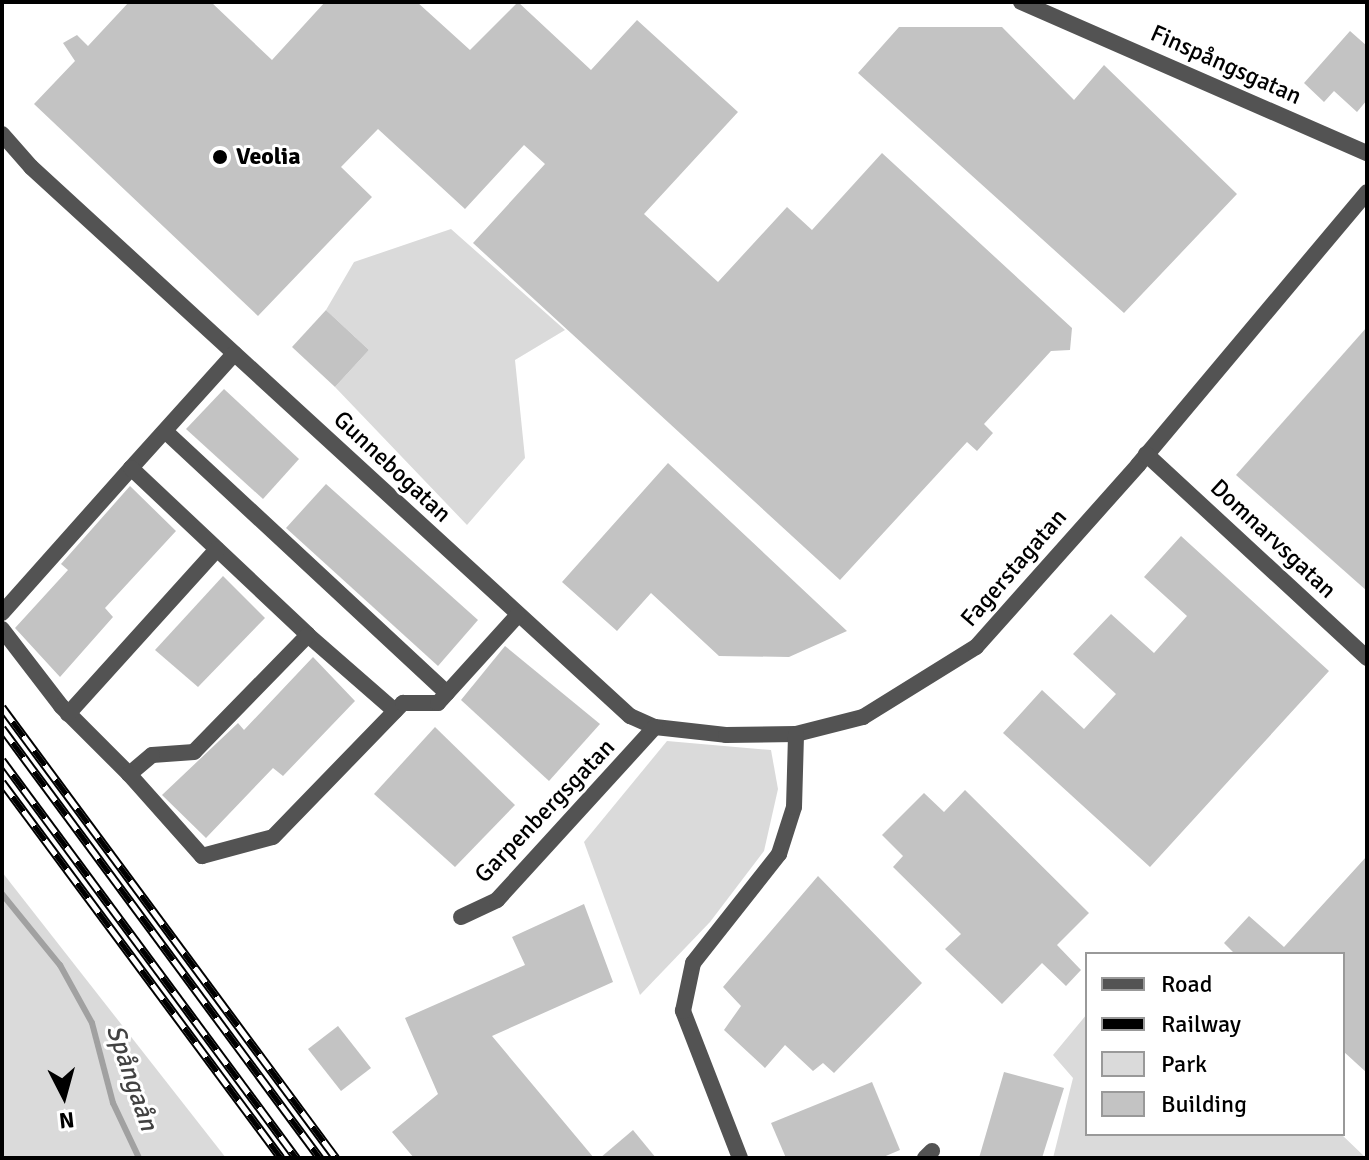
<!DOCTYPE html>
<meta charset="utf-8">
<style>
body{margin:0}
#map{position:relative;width:1369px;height:1160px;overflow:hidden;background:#fff;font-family:Signika,sans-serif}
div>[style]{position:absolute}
.green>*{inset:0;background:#dadada}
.stream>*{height:6px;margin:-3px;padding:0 3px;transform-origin:3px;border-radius:3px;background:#a1a1a1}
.building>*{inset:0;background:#c3c3c3}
.minor>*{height:16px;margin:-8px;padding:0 8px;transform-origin:8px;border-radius:8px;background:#535353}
.rail>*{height:9px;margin-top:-4.5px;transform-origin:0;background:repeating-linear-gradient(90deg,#fff 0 18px,#000 0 36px);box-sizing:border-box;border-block:2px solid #000}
.dots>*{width:22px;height:22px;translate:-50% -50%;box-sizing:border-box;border:4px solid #fff;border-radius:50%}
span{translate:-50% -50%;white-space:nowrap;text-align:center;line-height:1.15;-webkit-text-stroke:6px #fff;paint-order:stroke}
.street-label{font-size:24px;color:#000}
.poi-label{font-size:24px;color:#000;font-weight:700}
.left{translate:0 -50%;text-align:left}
.water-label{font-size:26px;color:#424242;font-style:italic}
.frame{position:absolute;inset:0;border:4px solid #000;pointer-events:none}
.legend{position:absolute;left:1085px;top:952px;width:260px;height:184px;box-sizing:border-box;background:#fff;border:2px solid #999;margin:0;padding:10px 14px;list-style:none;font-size:24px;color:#000}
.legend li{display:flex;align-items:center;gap:16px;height:40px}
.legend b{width:40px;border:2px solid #999}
.north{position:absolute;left:24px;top:1056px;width:80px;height:80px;-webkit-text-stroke:6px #fff;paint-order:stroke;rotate:174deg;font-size:22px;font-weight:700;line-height:32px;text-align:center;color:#000}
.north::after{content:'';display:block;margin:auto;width:28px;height:36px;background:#000;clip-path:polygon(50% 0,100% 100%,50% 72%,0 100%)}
</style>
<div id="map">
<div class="green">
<div style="clip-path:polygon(451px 229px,565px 330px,515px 360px,525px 458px,467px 525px,335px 387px,369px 350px,326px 310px,354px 262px)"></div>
<div style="clip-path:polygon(667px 741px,771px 750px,778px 789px,764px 851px,710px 922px,640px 995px,584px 842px)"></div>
<div style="clip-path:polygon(2px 872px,226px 1158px,2px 1158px)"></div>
<div style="clip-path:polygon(1087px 1014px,1087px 1134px,1341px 1134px,1366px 1158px,1053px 1158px,1073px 1078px,1053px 1055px)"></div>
</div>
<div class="stream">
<div style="left:2px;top:894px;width:92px;rotate:50.8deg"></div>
<div style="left:60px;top:965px;width:66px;rotate:61.1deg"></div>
<div style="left:92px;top:1023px;width:83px;rotate:75.3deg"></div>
<div style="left:113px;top:1103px;width:61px;rotate:64.7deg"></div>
</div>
<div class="building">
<div style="clip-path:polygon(129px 2px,211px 2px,272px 60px,325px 2px,417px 2px,470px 50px,518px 2px,591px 70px,637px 20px,738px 112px,644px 214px,718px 282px,787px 207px,812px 230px,882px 153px,1072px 328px,1070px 350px,1051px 351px,984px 424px,993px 433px,977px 451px,967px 442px,840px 580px,473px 243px,545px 164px,524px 145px,465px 209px,378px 129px,341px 167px,372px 197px,258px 316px,34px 104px,75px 61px,63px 43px,77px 35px,88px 46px)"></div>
<div style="clip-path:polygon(899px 27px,1002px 27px,1074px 100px,1104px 65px,1237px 194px,1124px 313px,858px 73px)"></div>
<div style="clip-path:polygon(1350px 31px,1367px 46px,1367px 100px,1357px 112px,1334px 91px,1324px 102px,1304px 83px)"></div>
<div style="clip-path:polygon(326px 310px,369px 350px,335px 387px,292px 347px)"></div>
<div style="clip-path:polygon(1367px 327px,1367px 591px,1236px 475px)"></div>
<div style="clip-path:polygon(224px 389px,299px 459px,263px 499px,186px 429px)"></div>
<div style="clip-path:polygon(668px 463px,847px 631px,789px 657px,719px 656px,651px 593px,617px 631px,562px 582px)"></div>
<div style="clip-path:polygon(326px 484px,478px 620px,438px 666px,286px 528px)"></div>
<div style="clip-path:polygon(130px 486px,176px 531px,105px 608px,113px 617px,60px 677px,15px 628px,68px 570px,61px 564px)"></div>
<div style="clip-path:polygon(1181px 536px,1329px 671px,1150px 867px,1003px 733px,1042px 690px,1084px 729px,1116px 694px,1073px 654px,1111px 614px,1154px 653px,1187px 616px,1144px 577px)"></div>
<div style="clip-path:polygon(223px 576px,265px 618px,198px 687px,155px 650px)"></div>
<div style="clip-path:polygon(505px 646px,600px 724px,549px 781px,461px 700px)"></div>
<div style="clip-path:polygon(313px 657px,355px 701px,283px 776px,273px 768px,206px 838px,162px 795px,238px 723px,244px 730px)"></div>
<div style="clip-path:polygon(435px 727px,515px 805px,455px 867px,374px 794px)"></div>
<div style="clip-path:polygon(965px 790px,1089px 913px,1057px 945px,1081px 970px,1066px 986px,1042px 963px,1002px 1004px,945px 949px,961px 934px,893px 867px,903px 856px,882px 835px,924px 793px,944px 812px)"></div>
<div style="clip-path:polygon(1367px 856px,1367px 1073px,1343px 1051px,1343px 954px,1235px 954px,1224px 943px,1249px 916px,1284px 947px)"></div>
<div style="clip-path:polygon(818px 876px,922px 983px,834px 1073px,823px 1063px,813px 1071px,785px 1045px,765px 1068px,724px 1030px,741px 1006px,723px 987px)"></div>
<div style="clip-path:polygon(584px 904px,613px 982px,492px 1036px,594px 1158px,414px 1158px,392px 1132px,438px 1094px,405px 1018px,525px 965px,512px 937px)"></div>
<div style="clip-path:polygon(338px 1026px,371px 1068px,341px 1091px,308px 1049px)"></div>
<div style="clip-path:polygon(1004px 1072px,1064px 1088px,1042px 1158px,979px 1158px)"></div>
<div style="clip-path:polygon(872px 1082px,900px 1150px,881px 1158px,786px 1158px,771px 1123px)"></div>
<div style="clip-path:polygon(633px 1130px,656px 1158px,600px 1158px)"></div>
</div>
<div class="minor">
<div style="left:1021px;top:2px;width:378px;rotate:23.6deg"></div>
<div style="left:2px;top:134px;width:44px;rotate:48.7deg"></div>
<div style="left:31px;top:167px;width:813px;rotate:42.51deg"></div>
<div style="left:630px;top:716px;width:27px;rotate:24deg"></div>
<div style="left:655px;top:727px;width:71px;rotate:6.4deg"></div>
<div style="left:726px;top:735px;width:70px;rotate:-0.8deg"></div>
<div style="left:796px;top:734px;width:69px;rotate:-14.2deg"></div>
<div style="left:863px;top:717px;width:133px;rotate:-31.8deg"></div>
<div style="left:976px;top:647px;width:244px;rotate:-48.3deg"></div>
<div style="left:1138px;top:465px;width:356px;rotate:-50deg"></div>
<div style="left:165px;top:431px;width:385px;rotate:42.9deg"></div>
<div style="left:1146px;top:454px;width:301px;rotate:42.7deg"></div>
<div style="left:131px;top:468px;width:154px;rotate:-47.9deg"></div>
<div style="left:2px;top:613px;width:194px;rotate:-48.3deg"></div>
<div style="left:131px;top:468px;width:243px;rotate:43.3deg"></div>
<div style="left:2px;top:629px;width:97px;rotate:52.5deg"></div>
<div style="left:61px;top:706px;width:96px;rotate:45deg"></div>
<div style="left:395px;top:711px;width:116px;rotate:-138.9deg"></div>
<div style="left:308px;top:635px;width:163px;rotate:134.3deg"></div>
<div style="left:194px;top:752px;width:42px;rotate:175.9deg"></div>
<div style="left:152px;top:755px;width:30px;rotate:140deg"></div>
<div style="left:129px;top:774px;width:110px;rotate:48.3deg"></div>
<div style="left:202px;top:856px;width:73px;rotate:-15deg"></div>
<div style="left:273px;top:837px;width:187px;rotate:-45.9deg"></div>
<div style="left:403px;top:703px;width:35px"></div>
<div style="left:438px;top:703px;width:118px;rotate:-47.8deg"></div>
<div style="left:68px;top:714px;width:222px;rotate:-47.9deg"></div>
<div style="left:461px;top:917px;width:40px;rotate:-25deg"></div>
<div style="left:497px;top:900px;width:234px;rotate:-47.6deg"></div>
<div style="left:740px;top:1158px;width:158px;rotate:-111.2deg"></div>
<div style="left:683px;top:1011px;width:49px;rotate:-78.2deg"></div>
<div style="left:693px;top:963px;width:139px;rotate:-51.7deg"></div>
<div style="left:779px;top:854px;width:49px;rotate:-72.3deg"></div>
<div style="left:794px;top:807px;width:73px;rotate:-88.4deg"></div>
<div style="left:925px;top:1158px;width:10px;rotate:-45deg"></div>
</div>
<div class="rail">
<div style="left:2px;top:707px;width:561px;rotate:53.48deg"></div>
<div style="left:2px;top:728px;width:535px;rotate:53.52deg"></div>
<div style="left:2px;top:760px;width:495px;rotate:53.5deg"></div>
<div style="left:2px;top:782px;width:468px;rotate:53.4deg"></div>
</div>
<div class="dots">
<div style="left:220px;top:157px;background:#000"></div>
</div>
<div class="street-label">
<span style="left:1226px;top:65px;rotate:24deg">Finspångsgatan</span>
<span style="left:392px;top:467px;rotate:43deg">Gunnebogatan</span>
<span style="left:1273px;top:539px;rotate:43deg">Domnarvsgatan</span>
<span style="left:1014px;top:568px;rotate:-49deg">Fagerstagatan</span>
<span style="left:545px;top:811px;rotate:-46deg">Garpenbergsgatan</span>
</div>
<div class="poi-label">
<span class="left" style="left:236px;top:157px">Veolia</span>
</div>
<div class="water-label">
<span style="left:131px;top:1078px;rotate:71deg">Spångaån</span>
</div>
<div class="frame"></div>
<ul class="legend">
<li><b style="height:10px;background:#535353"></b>Road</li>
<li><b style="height:10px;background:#000"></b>Railway</li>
<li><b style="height:22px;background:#dadada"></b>Park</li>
<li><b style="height:22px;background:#c3c3c3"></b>Building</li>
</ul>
<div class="north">N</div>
</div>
